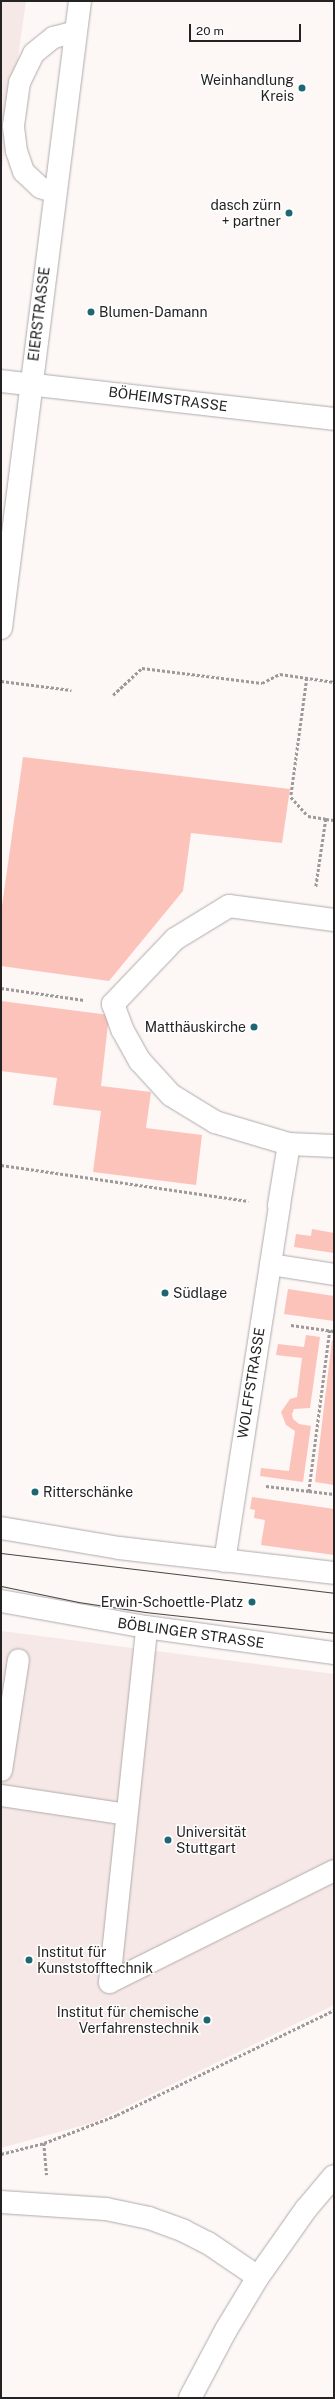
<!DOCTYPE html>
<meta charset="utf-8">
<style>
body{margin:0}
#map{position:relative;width:335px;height:2399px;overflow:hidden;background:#fdf7f6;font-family:"Public Sans",sans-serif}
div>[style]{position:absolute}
.built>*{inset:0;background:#f6e8e6}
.green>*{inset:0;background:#fcc3bb}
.path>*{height:2.5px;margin-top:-1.25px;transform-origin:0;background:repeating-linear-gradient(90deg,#9e9a99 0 3px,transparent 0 5px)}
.roads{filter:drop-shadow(0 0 1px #b0abab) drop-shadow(0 0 1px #b0abab)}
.lane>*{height:21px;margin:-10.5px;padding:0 10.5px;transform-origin:10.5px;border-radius:10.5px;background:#fff}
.street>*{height:22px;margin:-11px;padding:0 11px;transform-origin:11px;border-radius:11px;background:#fff}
.secondary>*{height:22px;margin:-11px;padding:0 11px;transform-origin:11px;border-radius:11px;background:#fff}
.tram>*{height:1px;margin:-0.5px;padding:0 0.5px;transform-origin:0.5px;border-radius:0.5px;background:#4a4747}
.dots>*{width:11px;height:11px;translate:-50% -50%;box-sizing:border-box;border:2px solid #fff;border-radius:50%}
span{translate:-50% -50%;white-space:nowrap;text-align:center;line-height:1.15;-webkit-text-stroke:3px #fff;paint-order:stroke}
.poi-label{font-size:14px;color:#242222}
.right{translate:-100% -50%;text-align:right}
.left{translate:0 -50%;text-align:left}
.street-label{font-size:14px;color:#242222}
.frame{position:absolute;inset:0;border:2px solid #242222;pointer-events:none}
.scale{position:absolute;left:189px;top:24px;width:112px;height:18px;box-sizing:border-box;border:2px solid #242222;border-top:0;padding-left:5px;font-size:12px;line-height:14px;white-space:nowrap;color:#242222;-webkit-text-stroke:3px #fff;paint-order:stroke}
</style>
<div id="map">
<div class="built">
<div style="clip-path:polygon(1px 1px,26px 1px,1px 176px)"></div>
<div style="clip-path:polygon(1px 1631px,334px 1674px,334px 2005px,95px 2122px,1px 2148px)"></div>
</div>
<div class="green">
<div style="clip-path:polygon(23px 757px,290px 789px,282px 843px,191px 833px,183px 891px,109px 981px,1px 966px,1px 913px)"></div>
<div style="clip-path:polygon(1px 1001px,109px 1015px,101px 1086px,151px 1092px,146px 1128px,202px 1135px,196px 1185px,93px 1172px,101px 1111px,53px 1105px,57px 1078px,1px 1071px)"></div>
<div style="clip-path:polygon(312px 1229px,334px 1233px,334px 1253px,294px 1247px,296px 1234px,311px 1236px)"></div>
<div style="clip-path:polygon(288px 1289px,334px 1296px,334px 1321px,284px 1314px)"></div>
<div style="clip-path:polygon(306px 1335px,320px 1337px,310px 1408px,294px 1409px,292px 1414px,293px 1419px,299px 1424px,311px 1426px,303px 1482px,260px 1476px,261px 1468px,289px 1471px,295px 1431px,286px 1425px,281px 1412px,290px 1399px,297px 1397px,302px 1358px,276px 1355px,278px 1344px,304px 1347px)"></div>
<div style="clip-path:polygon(332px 1340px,334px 1341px,334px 1485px,315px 1482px)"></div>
<div style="clip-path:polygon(252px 1497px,334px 1509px,334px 1555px,261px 1545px,265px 1520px,254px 1518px,255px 1510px,250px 1509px)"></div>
</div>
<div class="path">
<div style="left:307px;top:678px;width:120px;rotate:97.7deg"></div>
<div style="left:291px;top:797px;width:25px;rotate:48deg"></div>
<div style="left:308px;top:816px;width:18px;rotate:9deg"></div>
<div style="left:326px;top:819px;width:69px;rotate:98.4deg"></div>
<div style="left:1px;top:681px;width:71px;rotate:7.3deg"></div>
<div style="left:113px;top:695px;width:40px;rotate:-43deg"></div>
<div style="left:142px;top:668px;width:121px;rotate:7.1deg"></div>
<div style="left:262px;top:683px;width:20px;rotate:-27deg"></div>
<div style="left:280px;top:674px;width:55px;rotate:8.4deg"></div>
<div style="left:326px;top:819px;width:8px;rotate:7deg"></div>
<div style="left:1px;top:988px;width:84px;rotate:8.2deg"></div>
<div style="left:1px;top:1165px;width:250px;rotate:8.3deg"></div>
<div style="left:291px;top:1325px;width:43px;rotate:7.9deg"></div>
<div style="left:330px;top:1330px;width:162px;rotate:97.4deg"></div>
<div style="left:309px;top:1491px;width:25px;rotate:7deg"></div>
<div style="left:266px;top:1486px;width:43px;rotate:6.6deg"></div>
<div style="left:44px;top:2143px;width:32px;rotate:85deg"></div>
<div style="left:1px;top:2154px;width:44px;rotate:-14.3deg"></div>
<div style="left:44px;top:2143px;width:78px;rotate:-21deg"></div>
<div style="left:117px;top:2115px;width:241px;rotate:-25.8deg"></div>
</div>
<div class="roads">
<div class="lane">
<div style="left:55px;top:192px;width:16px;rotate:-162deg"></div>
<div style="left:40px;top:187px;width:23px;rotate:-137deg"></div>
<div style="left:23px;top:171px;width:21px;rotate:-109deg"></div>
<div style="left:16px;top:151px;width:26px;rotate:-97deg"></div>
<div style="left:13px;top:125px;width:43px;rotate:-82.1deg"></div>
<div style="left:19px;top:82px;width:32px;rotate:-64deg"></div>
<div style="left:33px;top:53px;width:26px;rotate:-39deg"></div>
<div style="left:53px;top:37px;width:23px;rotate:-15deg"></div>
<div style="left:270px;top:1264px;width:65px;rotate:8.9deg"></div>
<div style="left:224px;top:1561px;width:360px;rotate:-81.2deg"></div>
<div style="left:1px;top:1770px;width:112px;rotate:-81.3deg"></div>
<div style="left:1px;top:1795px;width:126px;rotate:8.6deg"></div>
<div style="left:109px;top:1982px;width:357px;rotate:-84deg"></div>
<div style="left:109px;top:1982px;width:251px;rotate:-26.5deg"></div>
</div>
<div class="street">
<div style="left:1px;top:628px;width:632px;rotate:-82.82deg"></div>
<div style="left:334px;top:920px;width:106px;rotate:-172.4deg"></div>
<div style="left:229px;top:906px;width:63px;rotate:148.6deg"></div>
<div style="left:175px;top:939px;width:90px;rotate:133.6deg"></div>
<div style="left:113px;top:1004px;width:27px;rotate:70deg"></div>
<div style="left:122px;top:1029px;width:37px;rotate:61deg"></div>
<div style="left:140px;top:1061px;width:46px;rotate:47.6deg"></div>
<div style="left:171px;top:1095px;width:52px;rotate:31.5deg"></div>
<div style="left:215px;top:1122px;width:77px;rotate:16.6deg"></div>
<div style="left:289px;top:1144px;width:45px;rotate:2.5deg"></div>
<div style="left:279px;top:1205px;width:62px;rotate:-80.7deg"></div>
<div style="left:1px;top:1528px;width:120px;rotate:9.6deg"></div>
<div style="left:119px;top:1548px;width:216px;rotate:6.6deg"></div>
<div style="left:1px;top:1601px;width:147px;rotate:10.2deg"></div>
<div style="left:146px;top:1627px;width:190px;rotate:7.9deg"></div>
<div style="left:1px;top:2202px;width:105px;rotate:3.8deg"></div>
<div style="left:106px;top:2209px;width:44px;rotate:11.8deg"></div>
<div style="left:149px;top:2218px;width:37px;rotate:20deg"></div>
<div style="left:184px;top:2231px;width:27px;rotate:27deg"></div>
<div style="left:208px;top:2243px;width:60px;rotate:34.2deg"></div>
</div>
<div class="secondary">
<div style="left:1px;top:381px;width:335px;rotate:6.5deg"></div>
<div style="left:190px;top:2398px;width:77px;rotate:-62.1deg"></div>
<div style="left:226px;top:2330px;width:62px;rotate:-58.9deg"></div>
<div style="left:258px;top:2277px;width:83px;rotate:-54.8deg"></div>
<div style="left:306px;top:2209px;width:43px;rotate:-49.7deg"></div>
</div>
</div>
<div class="tram">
<div style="left:1px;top:1553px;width:335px;rotate:6.8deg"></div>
<div style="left:1px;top:1586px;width:79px;rotate:11.7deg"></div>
<div style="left:78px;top:1602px;width:68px;rotate:8.5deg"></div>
<div style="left:145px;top:1612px;width:190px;rotate:6.3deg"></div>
</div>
<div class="dots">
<div style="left:302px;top:88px;background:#1c6771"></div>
<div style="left:289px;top:213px;background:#1c6771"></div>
<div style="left:91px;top:312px;background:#1c6771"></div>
<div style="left:254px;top:1027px;background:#1c6771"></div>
<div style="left:165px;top:1293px;background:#1c6771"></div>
<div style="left:35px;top:1492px;background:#1c6771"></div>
<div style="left:252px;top:1602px;background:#1c6771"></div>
<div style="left:168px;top:1840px;background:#1c6771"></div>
<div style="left:29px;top:1960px;background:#1c6771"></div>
<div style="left:207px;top:2020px;background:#1c6771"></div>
</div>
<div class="poi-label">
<span class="right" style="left:294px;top:88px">Weinhandlung<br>Kreis</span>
<span class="right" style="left:281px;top:213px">dasch zürn<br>+ partner</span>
<span class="left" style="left:99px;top:312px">Blumen-Damann</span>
<span class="right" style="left:246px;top:1027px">Matthäuskirche</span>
<span class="left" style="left:173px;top:1293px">Südlage</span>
<span class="left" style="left:43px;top:1492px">Ritterschänke</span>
<span class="right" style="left:243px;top:1602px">Erwin-Schoettle-Platz</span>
<span class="left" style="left:176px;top:1840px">Universität<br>Stuttgart</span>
<span class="left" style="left:37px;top:1960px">Institut für<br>Kunststofftechnik</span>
<span class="right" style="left:199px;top:2020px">Institut für chemische<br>Verfahrenstechnik</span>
</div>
<div class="street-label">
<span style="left:39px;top:314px;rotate:-83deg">EIERSTRASSE</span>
<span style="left:168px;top:399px;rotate:7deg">BÖHEIMSTRASSE</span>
<span style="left:251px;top:1383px;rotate:-81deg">WOLFFSTRASSE</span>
<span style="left:191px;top:1633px;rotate:8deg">BÖBLINGER STRASSE</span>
</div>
<div class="frame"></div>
<div class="scale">20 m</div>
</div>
